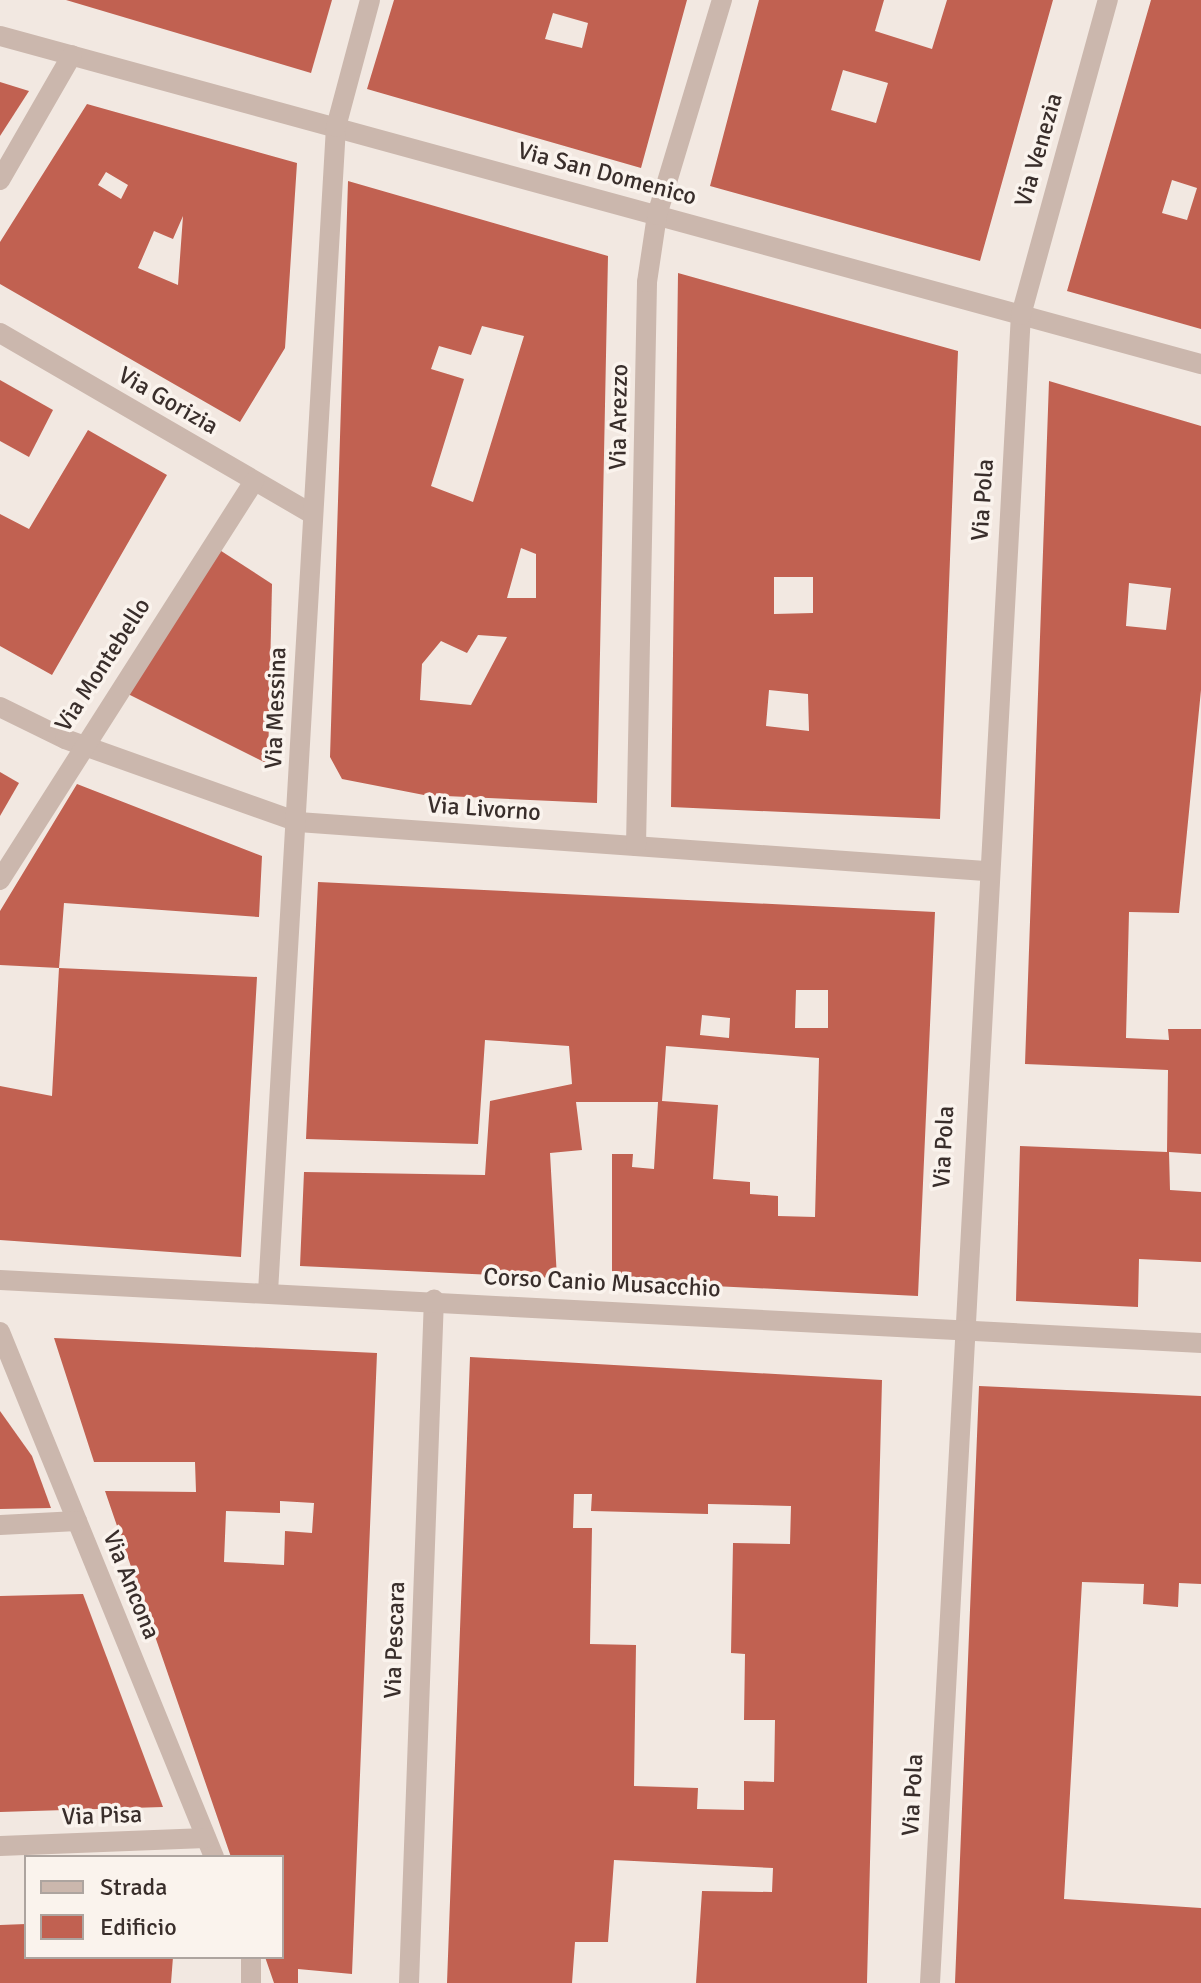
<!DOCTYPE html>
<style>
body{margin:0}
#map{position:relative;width:1201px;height:1983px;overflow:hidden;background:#f2e8e1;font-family:Signika,sans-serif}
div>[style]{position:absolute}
.building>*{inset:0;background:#c16151}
.minor>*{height:20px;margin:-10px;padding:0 10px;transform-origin:10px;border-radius:10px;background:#cbb7ad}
.tertiary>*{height:20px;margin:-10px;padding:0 10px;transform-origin:10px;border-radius:10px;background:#cbb7ad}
span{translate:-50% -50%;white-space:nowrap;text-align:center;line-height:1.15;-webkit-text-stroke:7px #faf3ed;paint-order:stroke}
.street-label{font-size:24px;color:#392e2b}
.legend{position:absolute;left:24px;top:1855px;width:260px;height:104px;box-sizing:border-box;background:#faf3ed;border:2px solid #ada49f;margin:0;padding:10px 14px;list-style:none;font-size:24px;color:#392e2b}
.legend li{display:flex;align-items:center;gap:16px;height:40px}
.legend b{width:40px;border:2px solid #ada49f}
</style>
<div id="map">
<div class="building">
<div style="clip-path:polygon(66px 0,332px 0,311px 73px)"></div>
<div style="clip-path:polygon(evenodd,394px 0,687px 0,641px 168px,367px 89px,394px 0,553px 13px,588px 23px,582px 48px,545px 39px,553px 13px)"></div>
<div style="clip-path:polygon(evenodd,759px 0,884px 0,875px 31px,932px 49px,947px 0,1053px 0,980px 261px,710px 186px,759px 0,843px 70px,888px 83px,876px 123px,831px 110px,843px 70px)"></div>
<div style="clip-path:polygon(evenodd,1151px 0,1201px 0,1201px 329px,1067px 291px,1151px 0,1172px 180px,1197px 188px,1187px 220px,1162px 213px,1172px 180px)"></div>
<div style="clip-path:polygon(0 82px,29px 91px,0 136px)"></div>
<div style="clip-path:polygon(evenodd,87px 104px,297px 163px,285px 348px,240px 422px,0 284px,0 242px,87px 104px,106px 172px,128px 185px,121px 199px,98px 185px,106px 172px,87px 104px,183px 216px,178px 285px,138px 268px,154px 231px,173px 239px,183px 216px)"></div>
<div style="clip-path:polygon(evenodd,348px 181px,608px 256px,597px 803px,424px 795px,342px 779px,330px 757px,348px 181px,482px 326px,524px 336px,473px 502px,431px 486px,464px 379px,431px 369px,439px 346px,471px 355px,482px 326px,348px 181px,521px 548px,536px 554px,536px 598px,507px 598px,521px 548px,348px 181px,478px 635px,507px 637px,471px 705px,420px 700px,422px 664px,441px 641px,467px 653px,478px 635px)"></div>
<div style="clip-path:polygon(evenodd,678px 273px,958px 351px,940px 819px,671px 807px,678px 273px,774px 577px,813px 577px,813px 613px,774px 614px,774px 577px,678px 273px,769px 690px,808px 694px,809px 731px,766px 726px,769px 690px)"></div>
<div style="clip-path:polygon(0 380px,53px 410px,29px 457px,0 441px)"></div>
<div style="clip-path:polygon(evenodd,1049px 381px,1201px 426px,1201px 690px,1179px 913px,1129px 912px,1126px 1038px,1169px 1040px,1168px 1029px,1201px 1029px,1201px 1154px,1169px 1152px,1170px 1190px,1201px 1192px,1201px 1262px,1139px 1259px,1138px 1307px,1016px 1301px,1020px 1146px,1167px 1152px,1168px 1070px,1025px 1064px,1049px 381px,1129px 583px,1171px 588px,1166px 630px,1126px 626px,1129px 583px)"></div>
<div style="clip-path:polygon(88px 430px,167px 475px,52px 675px,0 646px,0 514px,29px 529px)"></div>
<div style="clip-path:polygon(215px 547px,272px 584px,268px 764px,128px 694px)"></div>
<div style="clip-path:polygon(0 772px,19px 783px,0 816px)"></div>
<div style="clip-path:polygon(77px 784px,262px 856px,259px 917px,64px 903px,59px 968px,0 965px,0 911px)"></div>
<div style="clip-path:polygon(evenodd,318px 882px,935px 912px,918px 1296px,612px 1281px,612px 1154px,633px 1154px,632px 1167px,654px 1169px,658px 1102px,576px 1102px,582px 1150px,550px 1153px,557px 1278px,300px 1266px,304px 1172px,485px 1175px,490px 1101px,572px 1084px,569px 1046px,485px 1040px,478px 1144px,306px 1139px,318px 882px,796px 990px,828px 990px,828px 1028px,795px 1028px,796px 990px,318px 882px,702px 1015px,730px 1018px,729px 1038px,700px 1035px,702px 1015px,318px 882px,666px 1046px,819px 1058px,815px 1217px,778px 1216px,778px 1196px,750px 1194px,750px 1182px,713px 1179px,718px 1105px,662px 1101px,666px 1046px)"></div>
<div style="clip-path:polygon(59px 968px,257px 977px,241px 1257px,0 1240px,0 1086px,52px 1096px)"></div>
<div style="clip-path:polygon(evenodd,54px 1338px,377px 1353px,352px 1974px,298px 1969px,298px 1983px,274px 1983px,265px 1957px,282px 1957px,282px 1857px,231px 1857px,105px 1491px,196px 1492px,195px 1462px,94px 1462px,54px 1338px,280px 1501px,314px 1503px,312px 1533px,285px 1531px,284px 1565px,224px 1562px,226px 1511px,280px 1513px,280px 1501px)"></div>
<div style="clip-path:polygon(evenodd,470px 1357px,882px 1380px,867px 1983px,696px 1983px,702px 1891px,772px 1892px,773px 1868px,614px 1860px,608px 1942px,575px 1942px,572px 1983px,447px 1983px,470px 1357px,574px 1494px,592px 1494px,591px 1511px,708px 1514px,708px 1504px,791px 1506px,790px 1544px,733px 1543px,731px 1653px,745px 1654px,744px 1720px,775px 1720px,774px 1782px,744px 1781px,744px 1810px,697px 1809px,698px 1788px,634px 1786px,636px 1645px,590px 1644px,592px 1528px,573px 1528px,574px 1494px)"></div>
<div style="clip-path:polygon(979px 1386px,1201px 1396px,1201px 1584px,1179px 1583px,1178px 1607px,1143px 1604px,1144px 1584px,1082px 1582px,1064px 1899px,1201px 1908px,1201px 1983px,955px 1983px)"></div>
<div style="clip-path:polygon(0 1411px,32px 1456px,51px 1508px,0 1509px)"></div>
<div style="clip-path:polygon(83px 1594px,163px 1807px,0 1812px,0 1596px)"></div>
<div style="clip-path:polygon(26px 1924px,26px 1957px,173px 1957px,171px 1983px,0 1983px,0 1925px)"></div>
</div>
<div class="minor">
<div style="left:0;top:36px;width:1245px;rotate:15.28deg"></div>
<div style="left:0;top:180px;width:144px;rotate:-60.1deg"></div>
<div style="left:0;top:333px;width:357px;rotate:30.1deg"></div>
<div style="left:0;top:707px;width:72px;rotate:26.2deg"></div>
<div style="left:65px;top:739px;width:247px;rotate:19.6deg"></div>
<div style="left:298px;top:822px;width:689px;rotate:4.08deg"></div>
<div style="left:636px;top:846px;width:564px;rotate:-88.88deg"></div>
<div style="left:647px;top:282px;width:68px;rotate:-81.5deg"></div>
<div style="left:657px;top:215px;width:225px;rotate:-73.2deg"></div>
<div style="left:0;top:880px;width:473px;rotate:-57.5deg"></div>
<div style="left:268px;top:1292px;width:1167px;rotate:-86.66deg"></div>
<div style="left:336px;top:127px;width:131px;rotate:-75deg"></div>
<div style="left:0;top:1332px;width:567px;rotate:67.82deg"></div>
<div style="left:0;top:1525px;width:77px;rotate:-3deg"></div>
<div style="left:0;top:1846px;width:206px;rotate:-2.2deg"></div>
<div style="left:251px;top:1983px;width:26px;rotate:-90deg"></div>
<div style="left:409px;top:1983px;width:684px;rotate:-87.91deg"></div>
<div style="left:930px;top:1983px;width:1670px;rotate:-86.88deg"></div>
<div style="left:1021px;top:315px;width:327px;rotate:-74.6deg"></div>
</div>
<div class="tertiary">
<div style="left:0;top:1280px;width:1203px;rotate:3deg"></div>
</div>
<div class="street-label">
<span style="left:1039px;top:150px;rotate:-74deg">Via Venezia</span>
<span style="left:607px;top:174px;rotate:15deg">Via San Domenico</span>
<span style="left:168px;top:401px;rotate:30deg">Via Gorizia</span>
<span style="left:619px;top:417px;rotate:-89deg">Via Arezzo</span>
<span style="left:983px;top:500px;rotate:-86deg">Via Pola</span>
<span style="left:103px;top:665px;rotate:-57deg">Via Montebello</span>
<span style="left:276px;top:708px;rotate:-88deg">Via Messina</span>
<span style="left:484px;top:809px;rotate:4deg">Via Livorno</span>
<span style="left:944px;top:1147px;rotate:-87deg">Via Pola</span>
<span style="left:602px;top:1283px;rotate:3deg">Corso Canio Musacchio</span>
<span style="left:131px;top:1585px;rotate:68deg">Via Ancona</span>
<span style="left:395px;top:1640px;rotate:-88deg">Via Pescara</span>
<span style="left:913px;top:1795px;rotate:-87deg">Via Pola</span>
<span style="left:102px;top:1816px;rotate:-2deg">Via Pisa</span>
</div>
<ul class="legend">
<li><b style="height:10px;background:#cbb7ad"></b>Strada</li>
<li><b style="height:22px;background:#c16151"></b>Edificio</li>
</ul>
</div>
